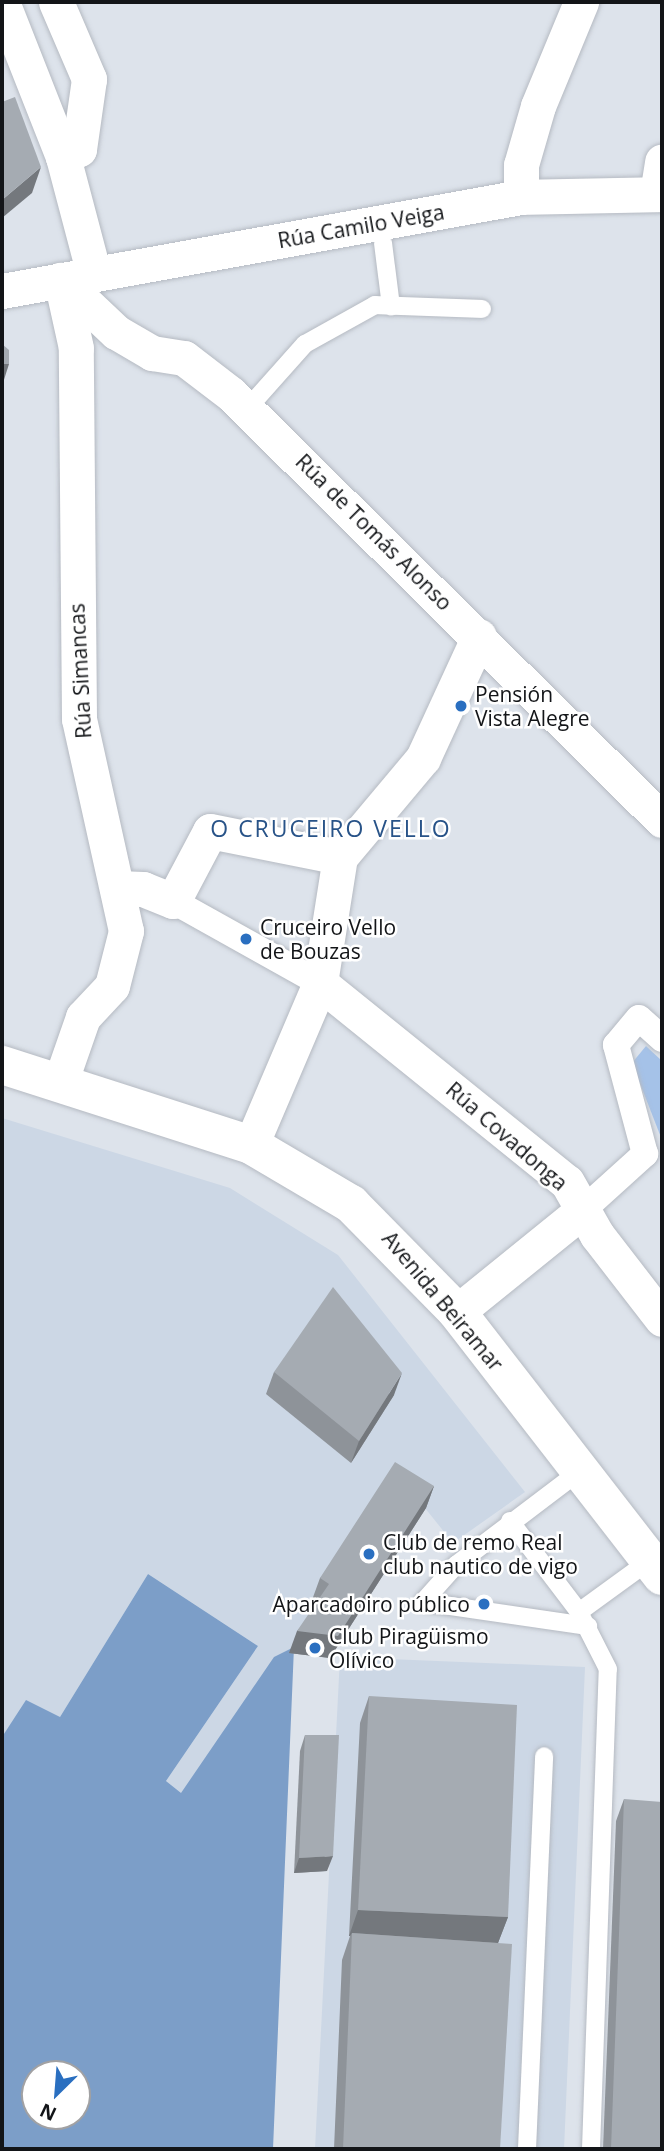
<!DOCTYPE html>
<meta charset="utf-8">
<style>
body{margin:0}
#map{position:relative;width:664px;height:2151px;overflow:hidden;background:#dde3eb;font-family:"Open Sans",sans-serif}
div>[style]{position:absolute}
.built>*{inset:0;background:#ccd7e5}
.green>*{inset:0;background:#a5c2e8}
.water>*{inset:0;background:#7c9ec8}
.roads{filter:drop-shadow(0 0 2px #b5bac2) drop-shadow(0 0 2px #b5bac2)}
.service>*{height:18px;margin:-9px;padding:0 9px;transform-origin:9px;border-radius:9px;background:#fff}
.pedestrian>*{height:26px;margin:-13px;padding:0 13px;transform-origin:13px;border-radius:13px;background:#fff}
.minor>*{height:35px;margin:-17.5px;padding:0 17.5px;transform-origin:17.5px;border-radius:17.5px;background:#fff}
.primary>*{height:38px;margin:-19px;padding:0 19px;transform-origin:19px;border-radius:19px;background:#fff}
.wall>*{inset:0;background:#8e9399}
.shaded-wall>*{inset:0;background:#74787d}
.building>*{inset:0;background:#a5abb2}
.dots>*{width:19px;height:19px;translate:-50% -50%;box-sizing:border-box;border:4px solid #fff;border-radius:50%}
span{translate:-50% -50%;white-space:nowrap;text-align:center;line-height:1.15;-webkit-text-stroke:5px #fff;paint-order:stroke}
.street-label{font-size:21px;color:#131518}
.poi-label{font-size:21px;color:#131518}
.left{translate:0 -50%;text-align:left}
.right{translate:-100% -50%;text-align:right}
.neighbourhood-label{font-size:23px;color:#285388;letter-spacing:2px}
.frame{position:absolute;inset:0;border:4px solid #131518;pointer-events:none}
.north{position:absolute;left:21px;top:2060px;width:70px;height:70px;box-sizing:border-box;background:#fff;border:2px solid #a1a1a3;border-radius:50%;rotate:205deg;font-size:19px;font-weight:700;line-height:28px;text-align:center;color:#131518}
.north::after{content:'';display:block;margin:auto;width:24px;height:32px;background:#2a6fc0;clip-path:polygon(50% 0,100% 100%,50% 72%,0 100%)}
</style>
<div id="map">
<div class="built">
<div style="clip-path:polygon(2px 1118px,230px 1188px,338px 1255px,525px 1492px,453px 1543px,425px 1508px,330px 1658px,294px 1647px,274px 1658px,181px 1794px,166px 1781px,258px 1646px,148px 1574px,60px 1717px,2px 1737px)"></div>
<div style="clip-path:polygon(340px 1657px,585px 1667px,564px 2149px,315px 2149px)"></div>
</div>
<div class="green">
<div style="clip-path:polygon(646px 1046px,662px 1061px,662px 1140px,632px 1063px)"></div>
</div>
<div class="water">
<div style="clip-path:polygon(evenodd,148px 1574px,258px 1646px,166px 1781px,181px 1793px,274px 1657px,294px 1647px,273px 2149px,2px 2149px,2px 1737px,26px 1700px,60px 1717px,148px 1574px,35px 2074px,77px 2074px,77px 2116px,35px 2116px,35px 2074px)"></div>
</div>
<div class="roads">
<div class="service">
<div style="left:383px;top:243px;width:64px;rotate:82.8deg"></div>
<div style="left:247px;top:409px;width:87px;rotate:-48.3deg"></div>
<div style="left:305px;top:344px;width:80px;rotate:-29.1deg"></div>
<div style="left:375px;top:305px;width:107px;rotate:2.1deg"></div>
<div style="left:510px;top:1521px;width:114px;rotate:52.8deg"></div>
<div style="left:423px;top:1602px;width:50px;rotate:-48.3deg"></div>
<div style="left:456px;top:1565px;width:157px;rotate:-37.2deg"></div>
<div style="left:423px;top:1602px;width:167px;rotate:8.3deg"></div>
<div style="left:527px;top:2149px;width:393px;rotate:-87.5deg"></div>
<div style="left:591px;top:2149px;width:480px;rotate:-88deg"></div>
<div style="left:608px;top:1669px;width:64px;rotate:-117deg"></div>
<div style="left:579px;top:1612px;width:87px;rotate:-36.1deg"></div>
</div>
<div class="pedestrian">
<div style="left:173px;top:901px;width:168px;rotate:29.2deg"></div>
<div style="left:583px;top:1210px;width:84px;rotate:-42.1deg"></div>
<div style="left:645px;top:1154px;width:113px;rotate:-104.9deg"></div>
<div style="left:616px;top:1045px;width:35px;rotate:-50deg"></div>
<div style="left:639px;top:1018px;width:31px;rotate:42deg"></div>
</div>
<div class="minor">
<div style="left:2px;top:2px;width:167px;rotate:68.5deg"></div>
<div style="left:63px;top:157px;width:121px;rotate:75.2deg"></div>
<div style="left:56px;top:2px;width:84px;rotate:66.8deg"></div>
<div style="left:89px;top:79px;width:71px;rotate:98.1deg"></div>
<div style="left:79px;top:149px;width:18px;rotate:153deg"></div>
<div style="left:657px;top:194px;width:33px;rotate:-81deg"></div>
<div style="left:521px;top:197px;width:32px;rotate:-90deg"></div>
<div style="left:521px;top:165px;width:61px;rotate:-73.9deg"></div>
<div style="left:538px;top:106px;width:113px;rotate:-67.5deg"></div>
<div style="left:61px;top:280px;width:76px;rotate:43.4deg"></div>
<div style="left:116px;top:332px;width:42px;rotate:30.3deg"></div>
<div style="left:152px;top:353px;width:32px;rotate:9deg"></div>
<div style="left:184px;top:358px;width:59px;rotate:37.5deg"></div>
<div style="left:231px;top:394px;width:606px;rotate:44.67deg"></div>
<div style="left:2px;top:291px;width:527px;rotate:-10.27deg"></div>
<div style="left:521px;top:197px;width:141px;rotate:-1.2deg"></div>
<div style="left:117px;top:888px;width:26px;rotate:2deg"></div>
<div style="left:143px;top:889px;width:32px;rotate:22deg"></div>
<div style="left:173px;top:901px;width:79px;rotate:-62.1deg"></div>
<div style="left:210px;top:831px;width:133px;rotate:11.3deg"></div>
<div style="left:320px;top:983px;width:317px;rotate:38.9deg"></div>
<div style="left:567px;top:1182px;width:61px;rotate:60.5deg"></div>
<div style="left:597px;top:1235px;width:106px;rotate:52.3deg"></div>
<div style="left:60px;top:1083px;width:70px;rotate:-70.8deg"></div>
<div style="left:83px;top:1017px;width:42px;rotate:-46.9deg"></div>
<div style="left:112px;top:986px;width:57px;rotate:-75.7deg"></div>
<div style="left:126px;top:931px;width:217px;rotate:-102.5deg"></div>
<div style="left:79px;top:719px;width:371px;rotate:-90.5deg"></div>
<div style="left:76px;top:348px;width:70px;rotate:-102.4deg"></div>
<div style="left:251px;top:1145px;width:176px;rotate:-66.9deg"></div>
<div style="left:320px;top:983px;width:128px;rotate:-81deg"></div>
<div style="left:340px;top:857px;width:129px;rotate:-50deg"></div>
<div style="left:423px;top:758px;width:134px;rotate:-65.3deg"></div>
<div style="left:457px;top:1312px;width:162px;rotate:-39deg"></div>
</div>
<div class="primary">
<div style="left:2px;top:1065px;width:262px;rotate:17.8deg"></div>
<div style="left:251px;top:1145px;width:116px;rotate:30.5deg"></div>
<div style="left:351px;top:1204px;width:151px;rotate:45.5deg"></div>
<div style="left:457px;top:1312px;width:334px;rotate:52.2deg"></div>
</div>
</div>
<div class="wall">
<div style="clip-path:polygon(274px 1372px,394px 1395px,351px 1463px,266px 1394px)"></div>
<div style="clip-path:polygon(434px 1486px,426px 1508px,330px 1658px,289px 1653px,316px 1603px,312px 1600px,320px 1578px)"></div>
<div style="clip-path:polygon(369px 1696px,508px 1917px,498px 1943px,500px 2149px,334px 2149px,342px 1960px,350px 1936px,349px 1936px,360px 1723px)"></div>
<div style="clip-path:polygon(305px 1735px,327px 1871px,294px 1873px,300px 1751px)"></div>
<div style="clip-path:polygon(624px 1799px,662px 2149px,603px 2149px,616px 1821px)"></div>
</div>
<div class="shaded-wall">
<div style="clip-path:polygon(41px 167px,32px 193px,2px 218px,2px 200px)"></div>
<div style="clip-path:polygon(2px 364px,9px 364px,2px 386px)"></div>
<div style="clip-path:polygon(402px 1373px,394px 1395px,351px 1463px,359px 1441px)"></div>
<div style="clip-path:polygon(434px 1486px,426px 1508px,330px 1658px,289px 1653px,297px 1631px)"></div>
<div style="clip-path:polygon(333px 1856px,327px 1871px,294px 1873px,299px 1858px)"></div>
<div style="clip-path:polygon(358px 1910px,508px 1917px,498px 1943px,352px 1933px,350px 1936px,349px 1936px)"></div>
</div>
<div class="building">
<div style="clip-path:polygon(15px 97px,41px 167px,2px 200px,2px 102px)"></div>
<div style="clip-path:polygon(2px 344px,9px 350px,9px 364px,2px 364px)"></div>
<div style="clip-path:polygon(333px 1287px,402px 1373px,359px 1441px,274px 1372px)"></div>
<div style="clip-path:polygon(395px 1462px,434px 1486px,338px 1636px,297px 1631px,329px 1584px,320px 1578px)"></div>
<div style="clip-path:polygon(369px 1696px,517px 1705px,508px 1917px,358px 1910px)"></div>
<div style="clip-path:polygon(305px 1735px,339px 1735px,333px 1856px,299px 1858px)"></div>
<div style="clip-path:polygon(624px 1799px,662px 1802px,662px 2149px,611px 2149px)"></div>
<div style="clip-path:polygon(352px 1933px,512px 1944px,500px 2149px,343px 2149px)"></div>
</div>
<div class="dots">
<div style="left:461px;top:706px;background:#2a6fc0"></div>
<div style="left:246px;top:939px;background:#2a6fc0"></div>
<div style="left:369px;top:1554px;background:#2a6fc0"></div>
<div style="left:484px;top:1604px;background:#2a6fc0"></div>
<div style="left:315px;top:1648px;background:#2a6fc0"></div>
</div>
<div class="street-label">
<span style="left:361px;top:226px;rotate:-10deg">Rúa Camilo Veiga</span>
<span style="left:374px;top:532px;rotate:45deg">Rúa de Tomás Alonso</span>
<span style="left:80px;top:671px;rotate:-93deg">Rúa Simancas</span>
<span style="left:507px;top:1136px;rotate:41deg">Rúa Covadonga</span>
<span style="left:443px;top:1301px;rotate:50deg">Avenida Beiramar</span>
</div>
<div class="poi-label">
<span class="left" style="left:475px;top:706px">Pensión<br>Vista Alegre</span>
<span class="left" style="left:260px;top:939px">Cruceiro Vello<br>de Bouzas</span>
<span class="left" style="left:383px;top:1554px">Club de remo Real<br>club nautico de vigo</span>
<span class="right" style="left:470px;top:1604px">Aparcadoiro público</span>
<span class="left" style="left:329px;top:1648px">Club Piragüismo<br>Olívico</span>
</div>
<div class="neighbourhood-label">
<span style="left:331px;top:828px">O CRUCEIRO VELLO</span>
</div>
<div class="frame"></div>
<div class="north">N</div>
</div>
